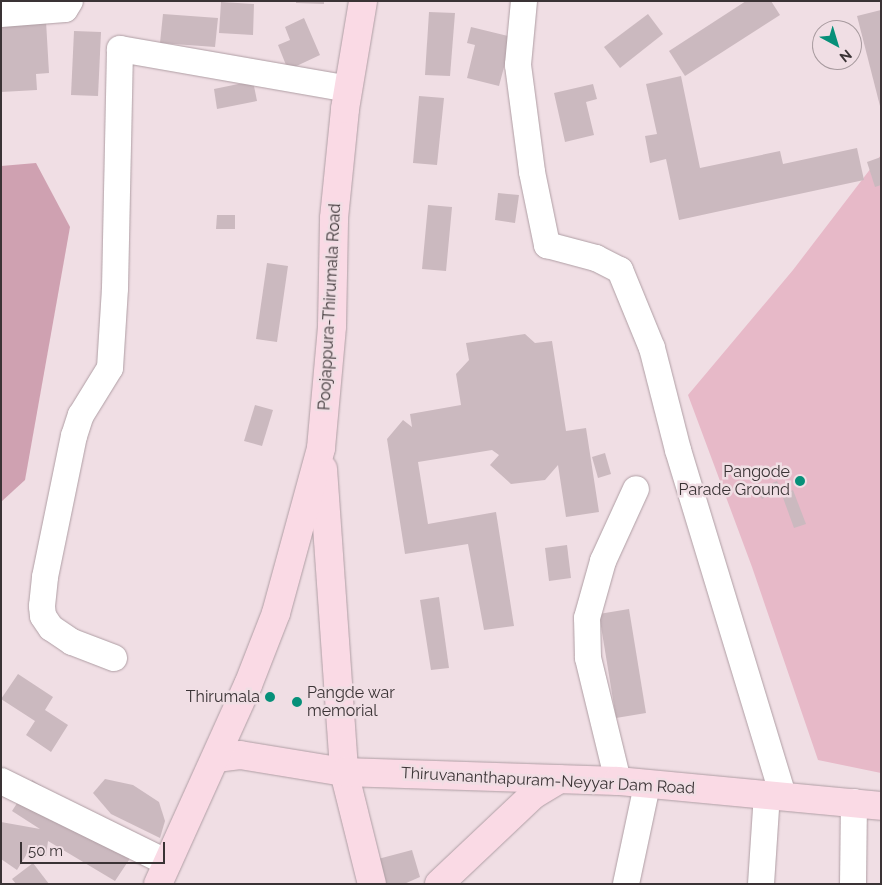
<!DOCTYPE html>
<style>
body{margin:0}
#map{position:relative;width:882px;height:885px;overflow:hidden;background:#f0dee4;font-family:Raleway,sans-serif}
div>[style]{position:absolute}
.green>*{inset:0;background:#e7b9c8}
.forest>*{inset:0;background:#cfa1b1}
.building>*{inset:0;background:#cbb9bf}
.roads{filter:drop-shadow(0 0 1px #af9ea4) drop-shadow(0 0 1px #af9ea4)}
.minor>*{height:26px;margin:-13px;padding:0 13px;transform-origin:13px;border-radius:13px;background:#fff}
.major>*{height:28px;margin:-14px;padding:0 14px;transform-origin:14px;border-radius:14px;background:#fadae5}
.dots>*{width:14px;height:14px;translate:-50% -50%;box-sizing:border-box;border:2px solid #f0dee4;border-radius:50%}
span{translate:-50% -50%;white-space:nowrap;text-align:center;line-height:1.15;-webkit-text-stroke:5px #f0dee4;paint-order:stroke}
.street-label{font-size:16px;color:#3a3335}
.poi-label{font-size:16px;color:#3a3335}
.right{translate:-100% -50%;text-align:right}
.left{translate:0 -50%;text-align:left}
.frame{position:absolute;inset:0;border:2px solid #3a3335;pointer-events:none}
.north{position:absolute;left:812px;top:20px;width:50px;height:50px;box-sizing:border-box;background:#f0dee4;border:1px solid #a79a9e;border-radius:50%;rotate:141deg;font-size:14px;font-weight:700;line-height:20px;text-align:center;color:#3a3335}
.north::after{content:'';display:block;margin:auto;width:18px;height:22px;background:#069079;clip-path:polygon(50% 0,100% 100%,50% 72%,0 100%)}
.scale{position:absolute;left:20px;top:842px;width:145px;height:22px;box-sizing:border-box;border:2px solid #3a3335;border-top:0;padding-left:6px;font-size:15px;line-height:18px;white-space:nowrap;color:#3a3335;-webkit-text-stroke:4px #f0dee4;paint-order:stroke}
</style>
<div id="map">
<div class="green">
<div style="clip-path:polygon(881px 155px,881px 773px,818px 760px,752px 567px,688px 395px,793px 270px)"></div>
</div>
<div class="forest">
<div style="clip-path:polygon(36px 163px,70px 227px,25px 480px,1px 502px,1px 166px)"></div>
</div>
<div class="building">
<div style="clip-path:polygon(296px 1px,324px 1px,324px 4px,296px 3px)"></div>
<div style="clip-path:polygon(746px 1px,771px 1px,780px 15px,685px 76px,669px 51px)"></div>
<div style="clip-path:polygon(221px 2px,254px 4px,253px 35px,219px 33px)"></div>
<div style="clip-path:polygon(881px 10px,881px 106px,880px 106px,857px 16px)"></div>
<div style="clip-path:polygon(429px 12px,455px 13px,450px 76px,425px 75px)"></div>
<div style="clip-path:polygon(163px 14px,218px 18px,215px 47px,160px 43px)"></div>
<div style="clip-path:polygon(648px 14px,663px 34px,620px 68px,604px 47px)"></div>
<div style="clip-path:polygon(304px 18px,320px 55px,288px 70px,278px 45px,290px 40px,285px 27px)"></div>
<div style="clip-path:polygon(46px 21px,49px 73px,36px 74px,37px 90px,1px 92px,1px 24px)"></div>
<div style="clip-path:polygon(471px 27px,512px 37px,499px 86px,467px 78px,475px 45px,467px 43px)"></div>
<div style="clip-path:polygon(74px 31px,101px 32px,98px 96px,71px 95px)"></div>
<div style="clip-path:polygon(681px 76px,700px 168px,780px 151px,783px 164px,857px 148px,864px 180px,679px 220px,666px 159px,650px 163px,645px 136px,657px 134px,646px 84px)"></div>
<div style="clip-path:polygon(253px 81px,257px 101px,217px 109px,214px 89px)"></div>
<div style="clip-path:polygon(593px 84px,597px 99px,586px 102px,594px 135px,565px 142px,554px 93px)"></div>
<div style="clip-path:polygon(419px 96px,444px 98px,437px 165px,413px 163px)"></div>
<div style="clip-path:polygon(881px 157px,881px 185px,875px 187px,867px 162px)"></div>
<div style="clip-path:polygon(498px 193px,519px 195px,515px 223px,495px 220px)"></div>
<div style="clip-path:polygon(428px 205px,452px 207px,446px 271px,422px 269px)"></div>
<div style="clip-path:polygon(217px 215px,235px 215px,235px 229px,216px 229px)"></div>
<div style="clip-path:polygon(267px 263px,288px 266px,277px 342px,256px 339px)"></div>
<div style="clip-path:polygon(525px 334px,535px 343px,552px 341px,566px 431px,586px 428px,599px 512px,566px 517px,558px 465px,545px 480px,511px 484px,490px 465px,499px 455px,492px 450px,418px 462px,428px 524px,496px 512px,514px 626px,484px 630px,468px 544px,405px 554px,387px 439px,403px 420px,412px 427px,410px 414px,461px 405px,456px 374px,469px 360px,466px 343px)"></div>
<div style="clip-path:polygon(255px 405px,273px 410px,262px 446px,244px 441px)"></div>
<div style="clip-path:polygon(605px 453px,611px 474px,598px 478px,592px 457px)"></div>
<div style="clip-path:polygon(777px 481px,781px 489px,762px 499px,757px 490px)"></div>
<div style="clip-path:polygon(793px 490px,806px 524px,794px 528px,782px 495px)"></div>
<div style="clip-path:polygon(567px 545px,571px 578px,549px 581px,545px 548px)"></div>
<div style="clip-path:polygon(439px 597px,449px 668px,431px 670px,420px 600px)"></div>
<div style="clip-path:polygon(629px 609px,646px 713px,616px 718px,599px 614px)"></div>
<div style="clip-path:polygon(18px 674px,53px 697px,45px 710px,68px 725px,51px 752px,26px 735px,35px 721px,1px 699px)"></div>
<div style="clip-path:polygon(105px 779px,133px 785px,159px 802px,165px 821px,160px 838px,111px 814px,93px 793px)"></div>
<div style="clip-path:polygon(32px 780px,132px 845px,129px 860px,115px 881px,48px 841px,46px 856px,28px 852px,17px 870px,1px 859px,1px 822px,40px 829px,12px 811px)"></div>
<div style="clip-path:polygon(412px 850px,420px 877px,404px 884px,385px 884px,378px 859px)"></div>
<div style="clip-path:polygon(33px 863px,49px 884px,16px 884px,12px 879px)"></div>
</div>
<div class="roads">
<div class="minor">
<div style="left:524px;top:1px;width:64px;rotate:95.4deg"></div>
<div style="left:518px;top:65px;width:108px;rotate:82.5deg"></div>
<div style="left:532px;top:172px;width:75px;rotate:78.4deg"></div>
<div style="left:547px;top:245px;width:51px;rotate:14.9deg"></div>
<div style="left:596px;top:258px;width:27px;rotate:27deg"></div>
<div style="left:620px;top:270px;width:84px;rotate:67.7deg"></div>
<div style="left:652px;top:348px;width:105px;rotate:75.7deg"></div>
<div style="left:678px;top:450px;width:362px;rotate:73.1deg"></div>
<div style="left:1px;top:14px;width:64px;rotate:-4.5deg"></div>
<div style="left:65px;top:9px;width:9px;rotate:-58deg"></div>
<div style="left:114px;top:658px;width:45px;rotate:-159.1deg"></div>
<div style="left:72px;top:642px;width:25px;rotate:-146deg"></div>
<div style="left:51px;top:628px;width:14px;rotate:-124deg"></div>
<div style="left:43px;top:616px;width:10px;rotate:-96deg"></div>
<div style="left:42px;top:606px;width:29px;rotate:-84deg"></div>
<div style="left:45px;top:577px;width:144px;rotate:-78.4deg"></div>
<div style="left:74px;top:436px;width:22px;rotate:-72deg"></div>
<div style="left:81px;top:415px;width:55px;rotate:-58.3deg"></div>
<div style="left:110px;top:368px;width:80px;rotate:-86.4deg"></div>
<div style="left:115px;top:288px;width:239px;rotate:-88.8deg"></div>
<div style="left:120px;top:49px;width:232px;rotate:9.9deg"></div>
<div style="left:1px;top:781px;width:186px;rotate:26.2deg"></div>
<div style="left:618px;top:781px;width:127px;rotate:-103.7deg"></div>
<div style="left:588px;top:658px;width:40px;rotate:-91.4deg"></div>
<div style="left:587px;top:618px;width:59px;rotate:-74.3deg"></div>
<div style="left:603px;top:561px;width:79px;rotate:-65.4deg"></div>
<div style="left:626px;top:884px;width:101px;rotate:-78deg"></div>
<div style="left:761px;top:884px;width:90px;rotate:-86.2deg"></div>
<div style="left:853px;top:884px;width:82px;rotate:-89.3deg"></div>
</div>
<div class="major">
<div style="left:323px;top:469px;width:304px;rotate:86deg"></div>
<div style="left:344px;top:772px;width:115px;rotate:76deg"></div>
<div style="left:216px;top:758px;width:24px;rotate:-7deg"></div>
<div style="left:240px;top:755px;width:105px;rotate:9.3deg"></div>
<div style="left:344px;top:772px;width:274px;rotate:1.9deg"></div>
<div style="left:618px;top:781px;width:264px;rotate:5.4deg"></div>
<div style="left:158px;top:884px;width:218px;rotate:-65.7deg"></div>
<div style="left:248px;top:685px;width:77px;rotate:-68.7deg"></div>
<div style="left:276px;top:613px;width:171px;rotate:-74.7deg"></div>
<div style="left:321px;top:448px;width:122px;rotate:-84.8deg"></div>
<div style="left:332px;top:326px;width:108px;rotate:-88.9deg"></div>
<div style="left:334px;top:218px;width:110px;rotate:-84.2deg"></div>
<div style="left:345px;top:109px;width:109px;rotate:-80.5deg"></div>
<div style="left:439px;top:884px;width:129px;rotate:-43.4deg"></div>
<div style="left:533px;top:795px;width:31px;rotate:-31deg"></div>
</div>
</div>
<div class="dots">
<div style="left:800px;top:481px;background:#069079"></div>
<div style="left:270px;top:697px;background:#069079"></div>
<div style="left:297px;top:702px;background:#069079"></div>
</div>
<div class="street-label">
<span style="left:330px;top:307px;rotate:-87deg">Poojappura-Thirumala Road</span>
<span style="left:548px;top:781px;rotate:3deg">Thiruvananthapuram-Neyyar Dam Road</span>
</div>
<div class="poi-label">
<span class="right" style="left:790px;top:481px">Pangode<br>Parade Ground</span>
<span class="left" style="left:307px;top:702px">Pangde war<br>memorial</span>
<span class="right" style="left:260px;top:697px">Thirumala</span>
</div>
<div class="frame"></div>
<div class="north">N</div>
<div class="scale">50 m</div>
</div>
